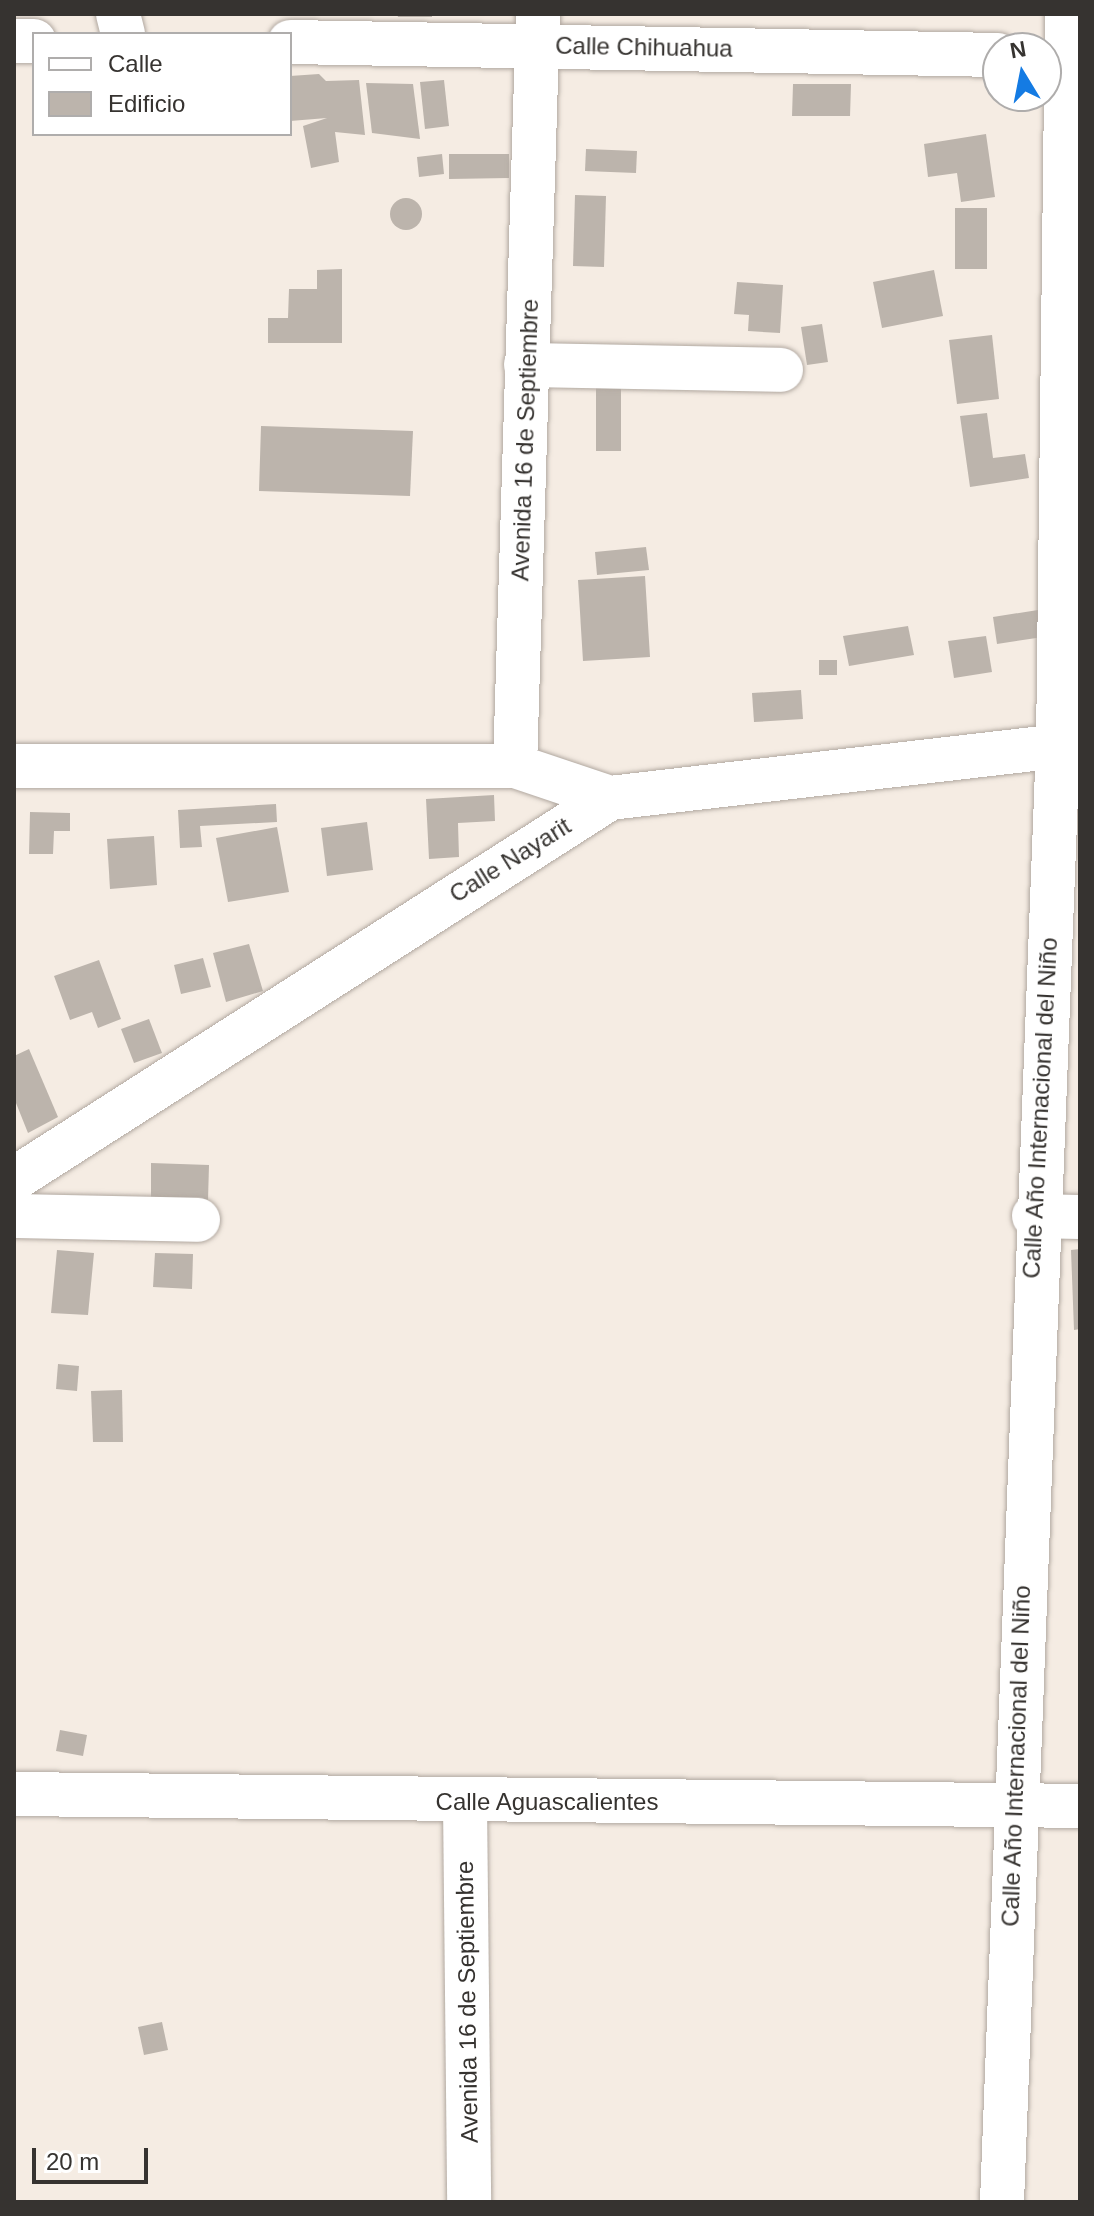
<!DOCTYPE html>
<meta charset="utf-8">
<style>
body{margin:0}
#map{position:relative;width:1094px;height:2216px;overflow:hidden;background:#f5ece3;font-family:Arial,sans-serif}
div>[style]{position:absolute}
.building>*{inset:0;background:#bcb4ac}
.round{border-radius:50%}
.roads{filter:drop-shadow(0 0 2px #b1a8a0) drop-shadow(0 0 2px #b1a8a0)}
.minor>*{height:44px;margin:-22px;padding:0 22px;transform-origin:22px;border-radius:22px;background:#fff}
span{translate:-50% -50%;white-space:nowrap;text-align:center;line-height:1.15;-webkit-text-stroke:6px #fff;paint-order:stroke}
.street-label{font-size:24px;color:#363330}
.frame{position:absolute;inset:0;border:16px solid #363330;pointer-events:none}
.legend{position:absolute;left:32px;top:32px;width:260px;height:104px;box-sizing:border-box;background:#fff;border:2px solid #afadac;margin:0;padding:10px 14px;list-style:none;font-size:24px;color:#363330}
.legend li{display:flex;align-items:center;gap:16px;height:40px}
.legend b{width:40px;border:2px solid #afadac}
.north{position:absolute;left:982px;top:32px;width:80px;height:80px;box-sizing:border-box;background:#fff;border:2px solid #afadac;border-radius:50%;rotate:350deg;font-size:22px;font-weight:700;line-height:32px;text-align:center;color:#363330}
.north::after{content:'';display:block;margin:auto;width:28px;height:36px;background:#147be3;clip-path:polygon(50% 0,100% 100%,50% 72%,0 100%)}
.scale{position:absolute;left:32px;top:2148px;width:116px;height:36px;box-sizing:border-box;border:4px solid #363330;border-top:0;padding-left:10px;font-size:24px;line-height:28px;white-space:nowrap;color:#363330;-webkit-text-stroke:6px #fff;paint-order:stroke}
</style>
<div id="map">
<div class="building">
<div style="clip-path:polygon(397px 14px,432px 14px,432px 17px,398px 17px)"></div>
<div style="clip-path:polygon(319px 74px,326px 81px,359px 80px,365px 135px,335px 132px,339px 162px,311px 168px,303px 126px,327px 118px,290px 121px,290px 76px)"></div>
<div style="clip-path:polygon(444px 80px,449px 126px,425px 129px,420px 82px)"></div>
<div style="clip-path:polygon(366px 83px,413px 84px,420px 139px,372px 133px)"></div>
<div style="clip-path:polygon(793px 84px,851px 84px,850px 116px,792px 116px)"></div>
<div style="clip-path:polygon(986px 134px,995px 197px,961px 202px,957px 173px,928px 177px,924px 144px)"></div>
<div style="clip-path:polygon(586px 149px,637px 151px,636px 173px,585px 171px)"></div>
<div style="clip-path:polygon(442px 154px,444px 174px,419px 177px,417px 157px)"></div>
<div style="clip-path:polygon(449px 154px,509px 154px,509px 178px,449px 179px)"></div>
<div style="clip-path:polygon(575px 195px,606px 196px,604px 267px,573px 266px)"></div>
<div class="round" style="left:390px;top:198px;width:32px;height:32px"></div>
<div style="clip-path:polygon(955px 208px,987px 208px,987px 269px,955px 269px)"></div>
<div style="clip-path:polygon(342px 269px,342px 343px,268px 343px,268px 318px,288px 318px,289px 289px,317px 289px,317px 270px)"></div>
<div style="clip-path:polygon(934px 270px,943px 316px,882px 328px,873px 282px)"></div>
<div style="clip-path:polygon(737px 282px,783px 285px,780px 333px,748px 331px,749px 315px,734px 314px)"></div>
<div style="clip-path:polygon(822px 324px,828px 362px,807px 365px,801px 327px)"></div>
<div style="clip-path:polygon(992px 335px,999px 399px,957px 404px,949px 340px)"></div>
<div style="clip-path:polygon(596px 386px,621px 386px,621px 451px,596px 451px)"></div>
<div style="clip-path:polygon(987px 413px,993px 458px,1025px 454px,1029px 478px,970px 487px,960px 416px)"></div>
<div style="clip-path:polygon(261px 426px,413px 431px,410px 496px,259px 491px)"></div>
<div style="clip-path:polygon(646px 547px,649px 570px,597px 575px,595px 552px)"></div>
<div style="clip-path:polygon(645px 576px,650px 657px,583px 661px,578px 580px)"></div>
<div style="clip-path:polygon(1038px 610px,1043px 637px,997px 644px,993px 617px)"></div>
<div style="clip-path:polygon(908px 626px,914px 655px,849px 666px,843px 636px)"></div>
<div style="clip-path:polygon(986px 636px,992px 672px,954px 678px,948px 641px)"></div>
<div style="clip-path:polygon(819px 660px,837px 660px,837px 675px,819px 675px)"></div>
<div style="clip-path:polygon(801px 690px,803px 719px,754px 722px,752px 693px)"></div>
<div style="clip-path:polygon(494px 795px,495px 821px,458px 823px,459px 857px,429px 859px,426px 799px)"></div>
<div style="clip-path:polygon(276px 804px,277px 822px,200px 826px,202px 847px,180px 848px,178px 810px)"></div>
<div style="clip-path:polygon(30px 812px,70px 813px,70px 831px,54px 831px,53px 854px,29px 854px)"></div>
<div style="clip-path:polygon(367px 822px,373px 870px,327px 876px,321px 828px)"></div>
<div style="clip-path:polygon(277px 827px,289px 892px,228px 902px,216px 838px)"></div>
<div style="clip-path:polygon(154px 836px,157px 885px,110px 889px,107px 839px)"></div>
<div style="clip-path:polygon(249px 944px,263px 991px,226px 1002px,213px 953px)"></div>
<div style="clip-path:polygon(203px 958px,211px 987px,181px 994px,174px 965px)"></div>
<div style="clip-path:polygon(99px 960px,121px 1019px,98px 1028px,92px 1012px,70px 1020px,54px 976px)"></div>
<div style="clip-path:polygon(149px 1019px,162px 1053px,134px 1063px,121px 1029px)"></div>
<div style="clip-path:polygon(29px 1049px,58px 1117px,28px 1133px,14px 1098px,14px 1056px)"></div>
<div style="clip-path:polygon(151px 1163px,209px 1165px,208px 1200px,151px 1199px)"></div>
<div style="clip-path:polygon(1080px 1249px,1080px 1329px,1074px 1330px,1071px 1250px)"></div>
<div style="clip-path:polygon(57px 1250px,94px 1253px,88px 1315px,51px 1313px)"></div>
<div style="clip-path:polygon(155px 1253px,193px 1254px,192px 1289px,153px 1287px)"></div>
<div style="clip-path:polygon(58px 1364px,79px 1366px,77px 1391px,56px 1389px)"></div>
<div style="clip-path:polygon(122px 1390px,123px 1442px,93px 1442px,91px 1391px)"></div>
<div style="clip-path:polygon(60px 1730px,87px 1735px,83px 1756px,56px 1751px)"></div>
<div style="clip-path:polygon(162px 2022px,168px 2050px,144px 2055px,138px 2027px)"></div>
</div>
<div class="roads">
<div class="minor">
<div style="left:118px;top:14px;width:21px;rotate:76deg"></div>
<div style="left:14px;top:41px;width:20px"></div>
<div style="left:290px;top:42px;width:708px;rotate:1.05deg"></div>
<div style="left:526px;top:365px;width:255px;rotate:1.1deg"></div>
<div style="left:14px;top:766px;width:501px"></div>
<div style="left:515px;top:766px;width:100px;rotate:18.6deg"></div>
<div style="left:515px;top:766px;width:752px;rotate:-88.25deg"></div>
<div style="left:14px;top:1179px;width:707px;rotate:-32.59deg"></div>
<div style="left:610px;top:798px;width:473px;rotate:-6.6deg"></div>
<div style="left:14px;top:1216px;width:184px;rotate:1.2deg"></div>
<div style="left:1034px;top:1216px;width:46px;rotate:1.2deg"></div>
<div style="left:14px;top:1794px;width:1066px;rotate:0.64deg"></div>
<div style="left:465px;top:1802px;width:400px;rotate:89.4deg"></div>
<div style="left:1002px;top:2202px;width:1457px;rotate:-87.8deg"></div>
<div style="left:1058px;top:746px;width:732px;rotate:-89.3deg"></div>
</div>
</div>
<div class="street-label">
<span style="left:644px;top:47px;rotate:1deg">Calle Chihuahua</span>
<span style="left:525px;top:440px;rotate:-88deg">Avenida 16 de Septiembre</span>
<span style="left:510px;top:860px;rotate:-32deg">Calle Nayarit</span>
<span style="left:1040px;top:1108px;rotate:-87deg">Calle Año Internacional del Niño</span>
<span style="left:1016px;top:1756px;rotate:-88deg">Calle Año Internacional del Niño</span>
<span style="left:547px;top:1802px">Calle Aguascalientes</span>
<span style="left:467px;top:2002px;rotate:-91deg">Avenida 16 de Septiembre</span>
</div>
<div class="frame"></div>
<ul class="legend">
<li><b style="height:10px;background:#fff"></b>Calle</li>
<li><b style="height:22px;background:#bcb4ac"></b>Edificio</li>
</ul>
<div class="north">N</div>
<div class="scale">20 m</div>
</div>
